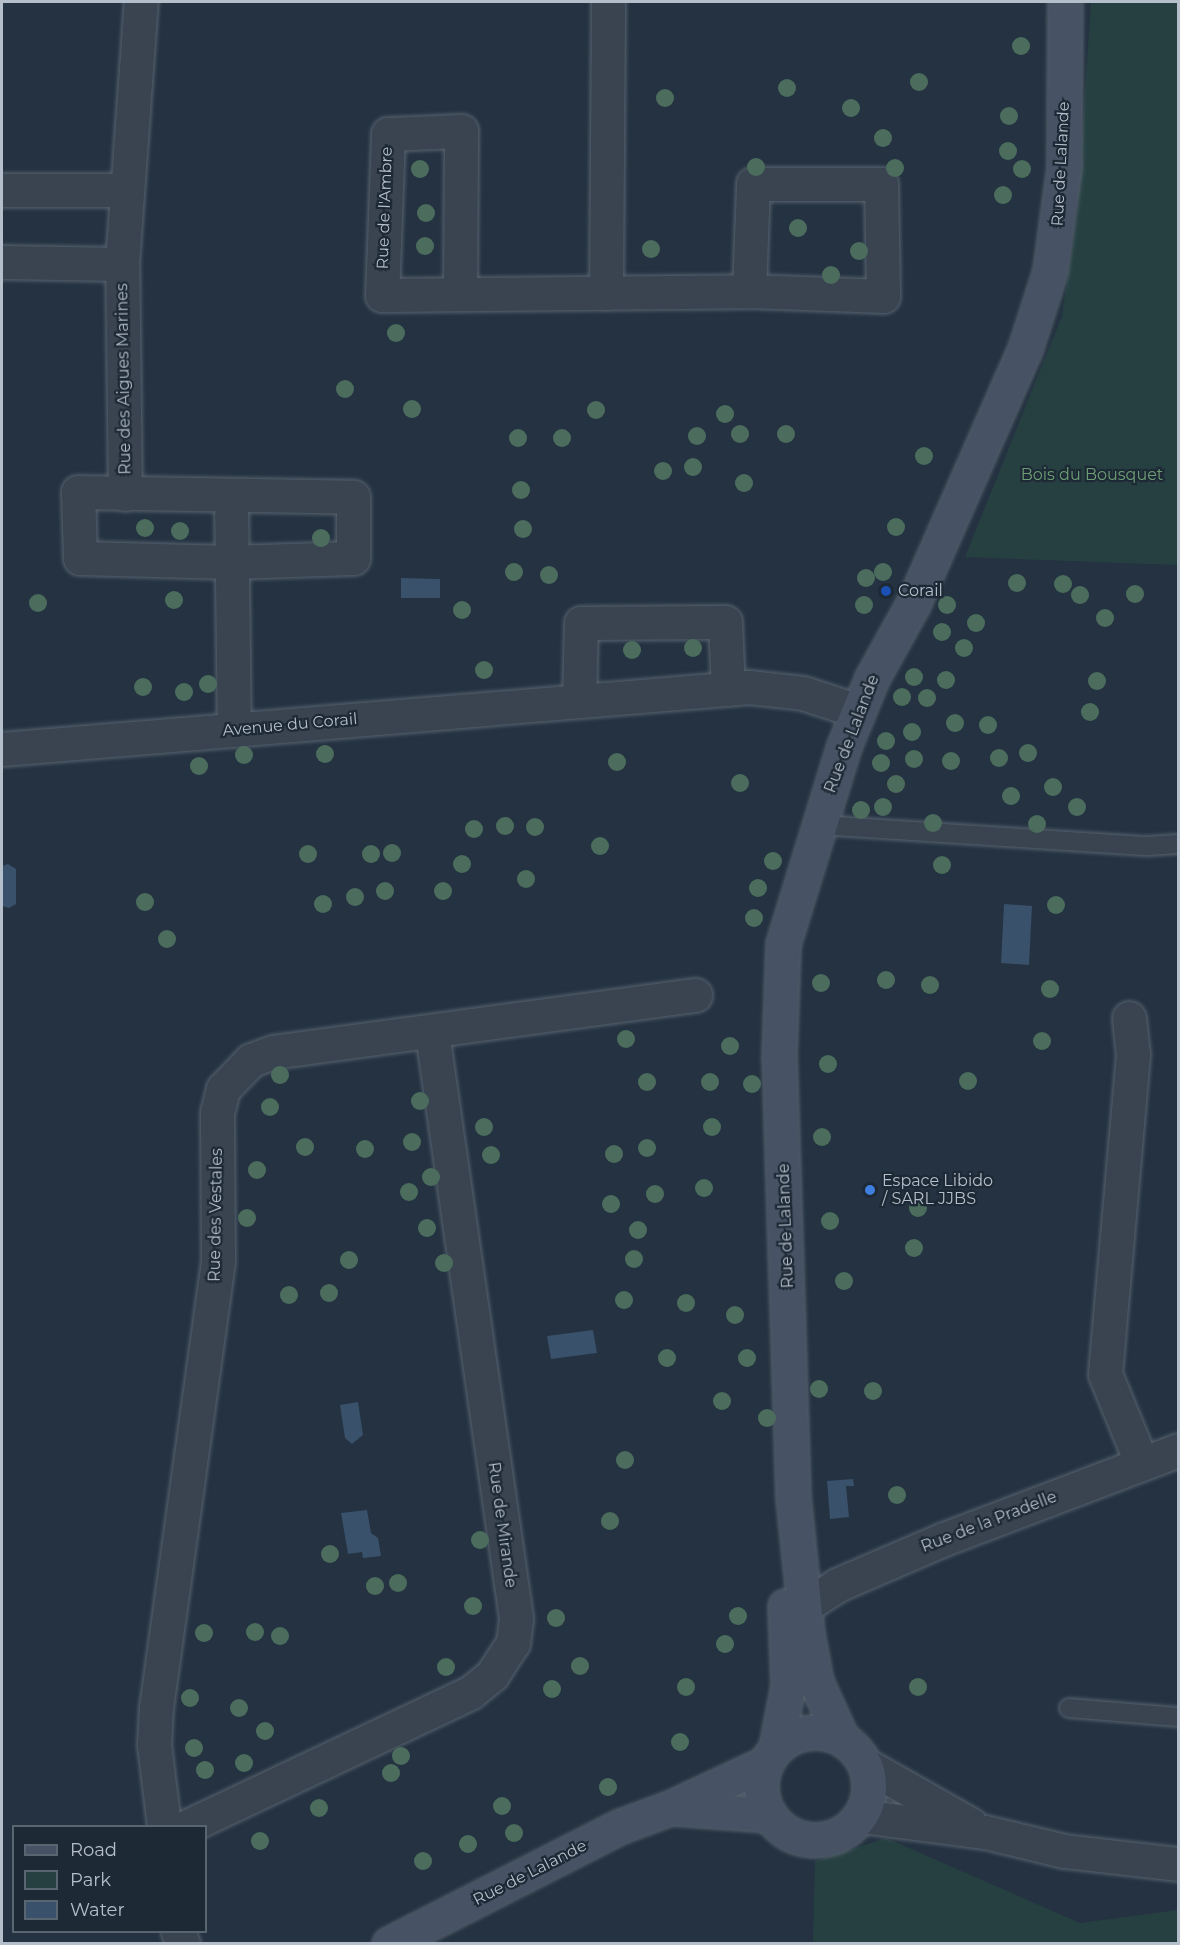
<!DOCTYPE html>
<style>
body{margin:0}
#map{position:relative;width:1180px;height:1945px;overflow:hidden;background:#243241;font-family:Montserrat,sans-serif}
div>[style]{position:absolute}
.green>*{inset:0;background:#264042}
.water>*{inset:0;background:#39516a}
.roads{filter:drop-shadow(0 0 2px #57626e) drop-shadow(0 0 2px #57626e)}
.lane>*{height:18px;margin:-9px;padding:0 9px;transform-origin:9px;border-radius:9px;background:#394450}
.street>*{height:33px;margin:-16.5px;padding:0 16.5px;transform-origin:16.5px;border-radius:16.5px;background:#394450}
.secondary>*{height:33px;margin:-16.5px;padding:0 16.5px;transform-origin:16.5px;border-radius:16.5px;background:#475364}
.secondary>.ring{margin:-16.5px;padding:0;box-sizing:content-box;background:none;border:33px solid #475364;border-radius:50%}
.trees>*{width:18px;height:18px;margin:-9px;border-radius:50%;background:#4c6d5d}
.dots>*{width:16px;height:16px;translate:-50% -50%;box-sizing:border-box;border:3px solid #1e2936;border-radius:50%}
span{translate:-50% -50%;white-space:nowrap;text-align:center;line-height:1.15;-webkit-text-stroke:4.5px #1e2936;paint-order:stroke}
.street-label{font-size:16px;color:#b5bfcb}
.park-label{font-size:16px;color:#6c9d74}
.poi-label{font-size:16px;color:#b5bfcb}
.left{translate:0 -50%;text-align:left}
.frame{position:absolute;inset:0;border:3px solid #b5bfcb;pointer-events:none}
.legend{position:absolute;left:12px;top:1825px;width:195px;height:108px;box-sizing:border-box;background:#1e2936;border:2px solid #5a6572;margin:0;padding:8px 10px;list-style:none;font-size:18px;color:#b5bfcb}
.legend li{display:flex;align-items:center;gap:12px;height:30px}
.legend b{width:30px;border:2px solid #5a6572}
</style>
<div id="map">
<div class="green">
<div style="clip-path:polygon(1091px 2px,1178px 2px,1178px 565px,965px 557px,1062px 316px,1077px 212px)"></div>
<div style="clip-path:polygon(886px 1838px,1080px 1923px,1178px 1910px,1178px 1943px,813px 1943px,815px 1861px)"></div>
</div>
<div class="water">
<div style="clip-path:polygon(401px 578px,440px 579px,440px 598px,401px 598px)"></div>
<div style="clip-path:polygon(8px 864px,16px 869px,16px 904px,9px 908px,2px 906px,2px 866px)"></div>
<div style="clip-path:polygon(1004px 904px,1032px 906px,1029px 965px,1001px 963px)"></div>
<div style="clip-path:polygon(593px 1330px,597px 1353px,551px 1359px,547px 1336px)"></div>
<div style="clip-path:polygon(358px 1402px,363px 1435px,352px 1444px,345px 1438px,340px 1405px)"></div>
<div style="clip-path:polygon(853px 1479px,854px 1486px,846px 1486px,849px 1517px,830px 1519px,827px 1481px)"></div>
<div style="clip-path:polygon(367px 1510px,371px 1533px,378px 1538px,381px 1556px,363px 1558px,362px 1552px,348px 1554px,341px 1513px)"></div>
</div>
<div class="roads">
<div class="lane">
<div style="left:819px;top:825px;width:330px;rotate:3.7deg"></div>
<div style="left:1148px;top:846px;width:30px;rotate:-4deg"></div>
<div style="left:1069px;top:1708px;width:109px;rotate:4.7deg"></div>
</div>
<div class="street">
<div style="left:2px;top:190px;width:125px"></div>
<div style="left:2px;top:262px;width:120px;rotate:1deg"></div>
<div style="left:460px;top:292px;width:161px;rotate:-89.6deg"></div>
<div style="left:461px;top:131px;width:73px;rotate:177.6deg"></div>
<div style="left:388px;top:134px;width:161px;rotate:92.1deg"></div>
<div style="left:382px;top:295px;width:367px;rotate:-0.6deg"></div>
<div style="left:749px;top:291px;width:134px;rotate:2.1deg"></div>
<div style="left:883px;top:296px;width:112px;rotate:-91deg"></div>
<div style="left:881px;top:184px;width:128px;rotate:180deg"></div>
<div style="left:753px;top:184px;width:107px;rotate:92.1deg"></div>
<div style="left:606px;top:293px;width:291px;rotate:-89.6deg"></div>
<div style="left:78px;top:492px;width:275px;rotate:1deg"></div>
<div style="left:353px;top:497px;width:61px;rotate:90deg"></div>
<div style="left:353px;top:558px;width:123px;rotate:178.1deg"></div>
<div style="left:230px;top:562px;width:150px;rotate:-178.5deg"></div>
<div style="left:80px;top:558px;width:66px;rotate:-91.7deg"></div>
<div style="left:125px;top:494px;width:230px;rotate:-90.7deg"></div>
<div style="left:122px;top:264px;width:263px;rotate:-85.9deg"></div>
<div style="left:231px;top:495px;width:235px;rotate:89.3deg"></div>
<div style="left:579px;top:700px;width:77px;rotate:-88.5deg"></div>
<div style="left:581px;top:623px;width:144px;rotate:-0.4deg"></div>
<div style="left:725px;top:622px;width:67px;rotate:87.4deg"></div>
<div style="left:2px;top:749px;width:750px;rotate:-4.74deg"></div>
<div style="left:749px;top:687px;width:54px;rotate:6.3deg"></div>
<div style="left:803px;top:693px;width:58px;rotate:18.1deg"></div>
<div style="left:1129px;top:1018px;width:36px;rotate:84deg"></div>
<div style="left:1133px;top:1054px;width:321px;rotate:95deg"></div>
<div style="left:1105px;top:1374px;width:97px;rotate:67.7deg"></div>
<div style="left:805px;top:1606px;width:38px;rotate:-33deg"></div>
<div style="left:837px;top:1585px;width:116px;rotate:-23.3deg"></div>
<div style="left:944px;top:1539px;width:250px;rotate:-20.8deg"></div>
<div style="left:866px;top:1765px;width:120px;rotate:29.6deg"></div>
<div style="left:861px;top:1816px;width:125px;rotate:7.4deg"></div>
<div style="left:985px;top:1832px;width:81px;rotate:13.5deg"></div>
<div style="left:1064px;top:1851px;width:115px;rotate:6.5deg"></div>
<div style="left:164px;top:1826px;width:82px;rotate:-97deg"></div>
<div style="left:154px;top:1745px;width:37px;rotate:-87deg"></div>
<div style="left:156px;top:1708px;width:452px;rotate:-82.1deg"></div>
<div style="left:218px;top:1260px;width:147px;rotate:-90.4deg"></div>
<div style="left:217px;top:1113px;width:25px;rotate:-76deg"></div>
<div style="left:223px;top:1089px;width:40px;rotate:-46deg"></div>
<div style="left:251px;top:1060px;width:23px;rotate:-20deg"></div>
<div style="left:273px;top:1052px;width:426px;rotate:-7.7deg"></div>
<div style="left:188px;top:1826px;width:313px;rotate:-25.3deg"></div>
<div style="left:471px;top:1692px;width:27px;rotate:-39deg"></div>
<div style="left:492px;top:1675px;width:38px;rotate:-57deg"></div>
<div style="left:513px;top:1643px;width:25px;rotate:-83deg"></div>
<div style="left:516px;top:1618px;width:591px;rotate:-98.17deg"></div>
<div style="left:178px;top:1932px;width:13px;rotate:67deg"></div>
</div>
<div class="secondary">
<div class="ring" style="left:761px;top:1732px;width:75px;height:75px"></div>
<div style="left:842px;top:1739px;width:63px;rotate:-114.5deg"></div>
<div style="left:816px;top:1682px;width:49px;rotate:-100.6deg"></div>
<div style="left:807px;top:1634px;width:138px;rotate:-95.8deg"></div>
<div style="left:793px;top:1497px;width:439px;rotate:-91.8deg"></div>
<div style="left:779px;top:1058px;width:114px;rotate:-88deg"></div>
<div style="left:783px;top:944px;width:207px;rotate:-72.9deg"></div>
<div style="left:844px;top:746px;width:74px;rotate:-67.6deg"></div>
<div style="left:872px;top:678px;width:85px;rotate:-61deg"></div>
<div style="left:913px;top:604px;width:279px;rotate:-66.3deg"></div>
<div style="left:1025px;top:349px;width:82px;rotate:-72.2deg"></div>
<div style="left:1050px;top:271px;width:104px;rotate:-82.3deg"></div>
<div style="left:1064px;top:168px;width:166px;rotate:-89.7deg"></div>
<div style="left:776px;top:1748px;width:63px;rotate:-79deg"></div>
<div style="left:788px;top:1686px;width:80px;rotate:-92.1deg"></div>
<div style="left:674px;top:1808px;width:95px;rotate:4.2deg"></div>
<div style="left:389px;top:1944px;width:260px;rotate:-27deg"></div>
<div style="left:621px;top:1826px;width:54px;rotate:-20.4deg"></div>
<div style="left:672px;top:1807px;width:104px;rotate:-25.1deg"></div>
</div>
</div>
<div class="trees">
<div style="left:1021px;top:46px"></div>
<div style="left:919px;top:82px"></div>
<div style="left:787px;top:88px"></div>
<div style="left:665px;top:98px"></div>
<div style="left:851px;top:108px"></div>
<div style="left:1009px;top:116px"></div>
<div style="left:883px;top:138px"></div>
<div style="left:1008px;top:151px"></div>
<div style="left:756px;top:167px"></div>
<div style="left:895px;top:168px"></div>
<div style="left:420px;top:169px"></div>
<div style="left:1022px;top:169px"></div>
<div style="left:1003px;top:195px"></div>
<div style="left:426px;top:213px"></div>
<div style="left:798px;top:228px"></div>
<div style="left:425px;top:246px"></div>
<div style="left:651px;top:249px"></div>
<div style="left:859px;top:251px"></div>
<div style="left:831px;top:275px"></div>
<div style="left:396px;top:333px"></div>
<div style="left:345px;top:389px"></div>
<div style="left:412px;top:409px"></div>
<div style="left:596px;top:410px"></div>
<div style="left:725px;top:414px"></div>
<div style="left:740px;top:434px"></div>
<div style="left:786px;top:434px"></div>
<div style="left:697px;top:436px"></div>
<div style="left:518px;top:438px"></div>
<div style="left:562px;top:438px"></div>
<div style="left:924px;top:456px"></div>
<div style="left:693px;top:467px"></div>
<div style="left:663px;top:471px"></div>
<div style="left:744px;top:483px"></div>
<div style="left:521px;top:490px"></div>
<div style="left:896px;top:527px"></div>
<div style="left:145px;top:528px"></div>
<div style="left:523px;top:529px"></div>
<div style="left:180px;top:531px"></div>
<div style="left:321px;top:538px"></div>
<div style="left:514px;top:572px"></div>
<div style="left:883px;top:572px"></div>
<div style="left:549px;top:575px"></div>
<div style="left:866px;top:578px"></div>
<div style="left:1017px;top:583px"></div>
<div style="left:1063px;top:584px"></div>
<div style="left:1135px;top:594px"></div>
<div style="left:1080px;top:595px"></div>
<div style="left:174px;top:600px"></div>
<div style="left:38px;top:603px"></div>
<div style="left:864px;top:605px"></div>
<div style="left:947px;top:605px"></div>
<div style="left:462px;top:610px"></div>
<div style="left:1105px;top:618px"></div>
<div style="left:976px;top:623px"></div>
<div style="left:942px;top:632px"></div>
<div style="left:693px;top:648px"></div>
<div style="left:964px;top:648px"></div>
<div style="left:632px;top:650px"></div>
<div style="left:484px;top:670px"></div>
<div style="left:914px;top:677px"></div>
<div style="left:946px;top:680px"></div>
<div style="left:1097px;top:681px"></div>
<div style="left:208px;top:684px"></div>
<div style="left:143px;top:687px"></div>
<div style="left:184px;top:692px"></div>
<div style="left:902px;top:697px"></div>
<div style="left:927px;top:698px"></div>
<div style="left:1090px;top:712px"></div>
<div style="left:955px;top:723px"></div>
<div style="left:988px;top:725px"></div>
<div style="left:912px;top:732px"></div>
<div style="left:886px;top:741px"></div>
<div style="left:1028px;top:753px"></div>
<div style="left:325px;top:754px"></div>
<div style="left:244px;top:755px"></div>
<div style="left:999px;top:758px"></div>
<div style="left:914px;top:759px"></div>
<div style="left:951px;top:761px"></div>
<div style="left:617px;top:762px"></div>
<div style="left:881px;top:763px"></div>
<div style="left:199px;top:766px"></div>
<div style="left:740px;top:783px"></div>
<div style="left:896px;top:784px"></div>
<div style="left:1053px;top:787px"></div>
<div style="left:1011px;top:796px"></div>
<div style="left:883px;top:807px"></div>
<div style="left:1077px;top:807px"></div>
<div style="left:861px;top:810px"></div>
<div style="left:933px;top:823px"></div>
<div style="left:1037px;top:824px"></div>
<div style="left:505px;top:826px"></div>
<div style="left:535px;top:827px"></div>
<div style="left:474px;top:829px"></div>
<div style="left:600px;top:846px"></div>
<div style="left:392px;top:853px"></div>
<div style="left:308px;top:854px"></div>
<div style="left:371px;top:854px"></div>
<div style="left:773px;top:861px"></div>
<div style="left:462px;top:864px"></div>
<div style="left:942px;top:865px"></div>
<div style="left:526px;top:879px"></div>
<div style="left:758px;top:888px"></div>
<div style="left:385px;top:891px"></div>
<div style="left:443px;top:891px"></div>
<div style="left:355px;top:897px"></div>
<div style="left:145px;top:902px"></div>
<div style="left:323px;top:904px"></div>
<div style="left:1056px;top:905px"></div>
<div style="left:754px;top:918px"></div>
<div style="left:167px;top:939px"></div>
<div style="left:886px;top:980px"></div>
<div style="left:821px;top:983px"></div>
<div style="left:930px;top:985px"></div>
<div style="left:1050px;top:989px"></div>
<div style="left:626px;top:1039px"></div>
<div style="left:1042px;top:1041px"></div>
<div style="left:730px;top:1046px"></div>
<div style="left:828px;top:1064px"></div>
<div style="left:280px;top:1075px"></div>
<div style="left:968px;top:1081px"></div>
<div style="left:647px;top:1082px"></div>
<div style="left:710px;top:1082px"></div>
<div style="left:752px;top:1084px"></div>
<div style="left:420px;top:1101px"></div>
<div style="left:270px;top:1107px"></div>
<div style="left:484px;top:1127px"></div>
<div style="left:712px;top:1127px"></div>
<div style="left:822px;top:1137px"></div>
<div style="left:412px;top:1142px"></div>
<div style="left:305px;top:1147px"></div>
<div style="left:647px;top:1148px"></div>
<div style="left:365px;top:1149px"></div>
<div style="left:614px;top:1154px"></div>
<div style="left:491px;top:1155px"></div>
<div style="left:257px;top:1170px"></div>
<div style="left:431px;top:1177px"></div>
<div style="left:704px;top:1188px"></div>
<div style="left:409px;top:1192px"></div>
<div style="left:655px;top:1194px"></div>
<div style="left:611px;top:1204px"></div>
<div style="left:918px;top:1208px"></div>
<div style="left:247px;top:1218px"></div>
<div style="left:830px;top:1221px"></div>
<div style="left:427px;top:1228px"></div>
<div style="left:638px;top:1230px"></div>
<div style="left:914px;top:1248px"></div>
<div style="left:634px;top:1259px"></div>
<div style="left:349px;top:1260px"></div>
<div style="left:444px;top:1263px"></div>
<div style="left:844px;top:1281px"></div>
<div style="left:329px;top:1293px"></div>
<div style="left:289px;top:1295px"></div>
<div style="left:624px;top:1300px"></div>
<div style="left:686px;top:1303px"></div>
<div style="left:735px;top:1315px"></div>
<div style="left:667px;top:1358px"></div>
<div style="left:747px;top:1358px"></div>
<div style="left:819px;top:1389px"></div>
<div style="left:873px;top:1391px"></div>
<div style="left:722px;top:1401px"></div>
<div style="left:767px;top:1418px"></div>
<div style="left:625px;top:1460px"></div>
<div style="left:897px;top:1495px"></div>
<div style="left:610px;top:1521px"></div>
<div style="left:480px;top:1540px"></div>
<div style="left:330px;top:1554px"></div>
<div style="left:398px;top:1583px"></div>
<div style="left:375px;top:1586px"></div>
<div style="left:473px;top:1606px"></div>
<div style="left:738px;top:1616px"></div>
<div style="left:556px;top:1618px"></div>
<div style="left:255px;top:1632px"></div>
<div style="left:204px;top:1633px"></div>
<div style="left:280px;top:1636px"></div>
<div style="left:725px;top:1644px"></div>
<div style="left:580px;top:1666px"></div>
<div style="left:446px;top:1667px"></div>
<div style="left:686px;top:1687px"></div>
<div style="left:918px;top:1687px"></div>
<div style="left:552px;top:1689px"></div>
<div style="left:190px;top:1698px"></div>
<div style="left:239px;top:1708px"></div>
<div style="left:265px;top:1731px"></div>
<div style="left:680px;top:1742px"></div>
<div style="left:194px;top:1748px"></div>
<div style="left:401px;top:1756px"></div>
<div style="left:244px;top:1763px"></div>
<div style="left:205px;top:1770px"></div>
<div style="left:391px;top:1773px"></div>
<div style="left:608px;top:1787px"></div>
<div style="left:502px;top:1806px"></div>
<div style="left:319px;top:1808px"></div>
<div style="left:514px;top:1833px"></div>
<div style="left:260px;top:1841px"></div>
<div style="left:468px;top:1844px"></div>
<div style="left:423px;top:1861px"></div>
</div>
<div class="dots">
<div style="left:886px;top:591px;background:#1a4fb4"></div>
<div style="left:870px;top:1190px;background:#3f7fe0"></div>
</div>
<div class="street-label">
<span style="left:1061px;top:164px;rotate:-87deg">Rue de Lalande</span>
<span style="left:385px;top:208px;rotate:-88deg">Rue de l'Ambre</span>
<span style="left:124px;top:379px;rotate:-91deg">Rue des Aigues Marines</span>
<span style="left:290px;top:725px;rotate:-5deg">Avenue du Corail</span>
<span style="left:852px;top:734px;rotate:-69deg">Rue de Lalande</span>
<span style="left:216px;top:1215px;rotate:-89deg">Rue des Vestales</span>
<span style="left:786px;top:1226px;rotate:-92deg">Rue de Lalande</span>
<span style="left:989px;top:1522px;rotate:-21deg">Rue de la Pradelle</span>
<span style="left:502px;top:1525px;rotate:82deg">Rue de Mirande</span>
<span style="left:530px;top:1873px;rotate:-27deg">Rue de Lalande</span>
</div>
<div class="park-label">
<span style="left:1092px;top:475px">Bois du Bousquet</span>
</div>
<div class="poi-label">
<span class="left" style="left:898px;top:591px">Corail</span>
<span class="left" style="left:882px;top:1190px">Espace Libido<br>/ SARL JJBS</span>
</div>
<div class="frame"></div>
<ul class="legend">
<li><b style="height:8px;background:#475364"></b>Road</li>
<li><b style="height:16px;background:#264042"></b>Park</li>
<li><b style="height:16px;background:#39516a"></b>Water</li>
</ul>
</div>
